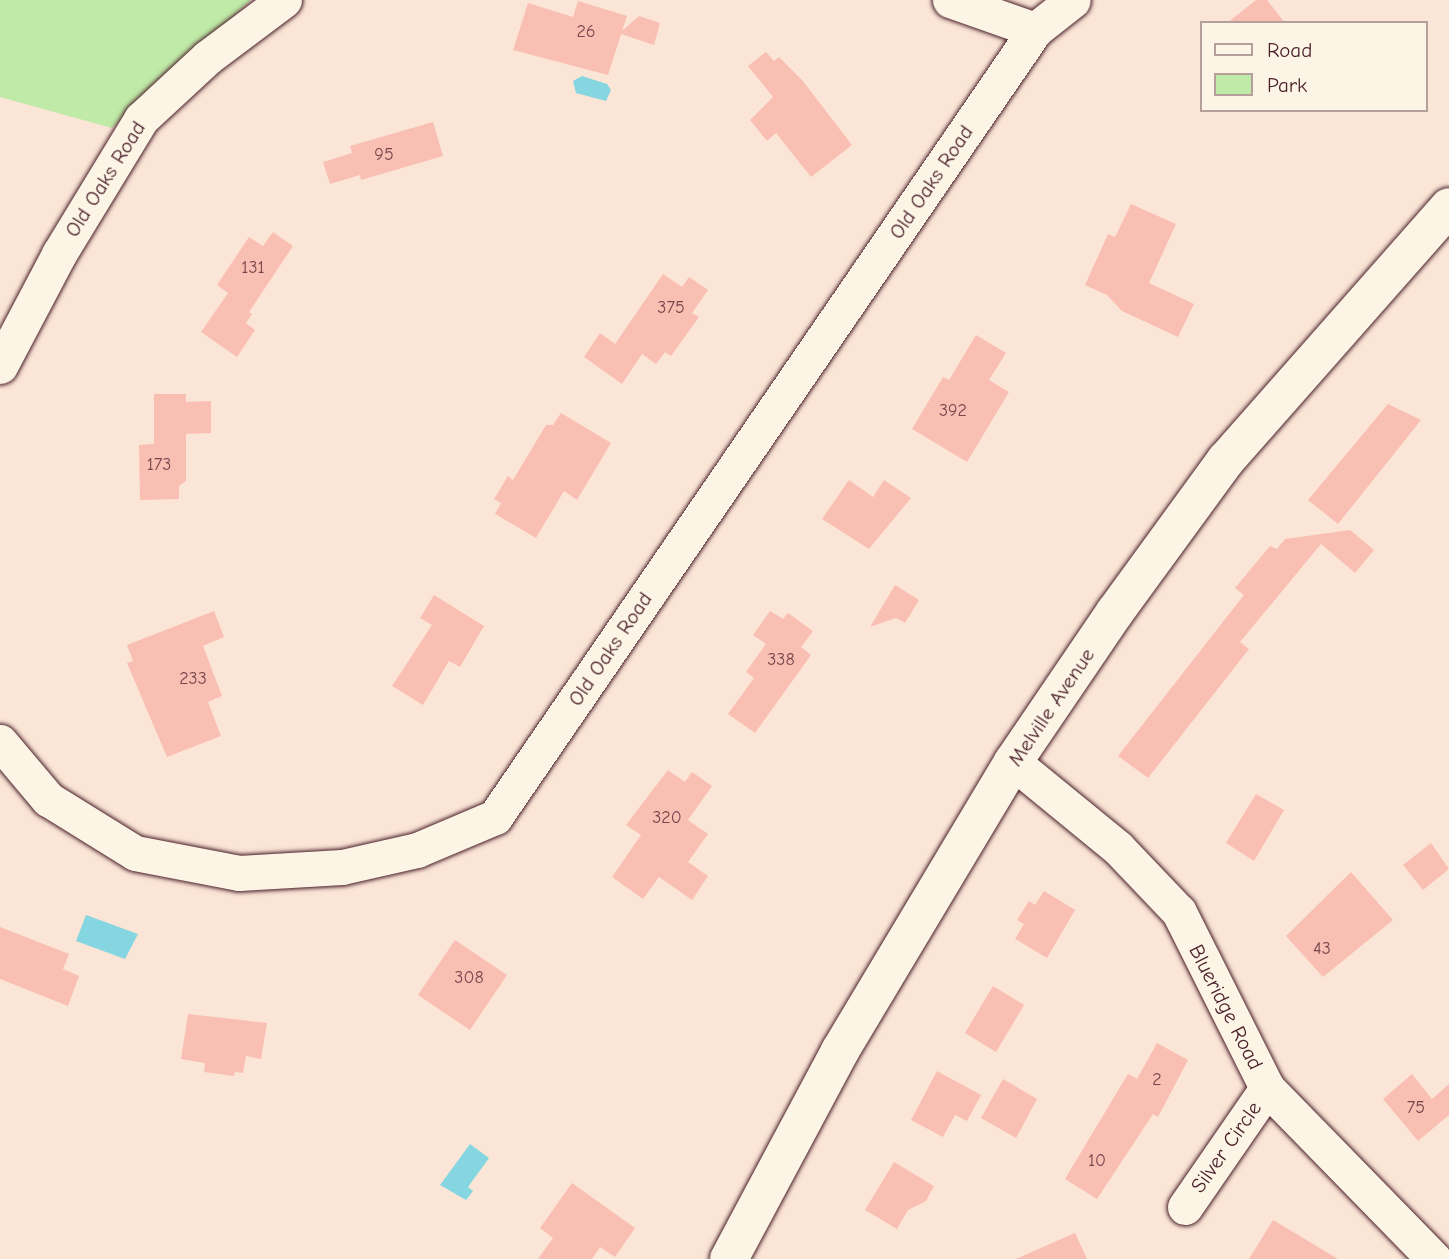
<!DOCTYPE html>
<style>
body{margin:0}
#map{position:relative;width:1449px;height:1259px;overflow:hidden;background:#fbe5d6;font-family:"Comic Neue",sans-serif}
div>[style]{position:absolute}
.green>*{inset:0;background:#c0eaa7}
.water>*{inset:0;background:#85d6e0}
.building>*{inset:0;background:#fabfb3}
.roads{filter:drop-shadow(0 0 2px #4a1f2b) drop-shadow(0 0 2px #4a1f2b)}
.minor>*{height:35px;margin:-17.5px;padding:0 17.5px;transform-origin:17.5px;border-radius:17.5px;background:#fcf5e5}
.tertiary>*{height:38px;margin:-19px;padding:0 19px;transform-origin:19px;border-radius:19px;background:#fcf5e5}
span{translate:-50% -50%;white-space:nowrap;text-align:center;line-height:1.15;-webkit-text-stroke:5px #fcf5e5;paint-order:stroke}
.number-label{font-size:18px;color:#76474d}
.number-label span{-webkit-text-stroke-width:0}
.street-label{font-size:21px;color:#4a1f2b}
.legend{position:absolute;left:1200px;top:21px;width:228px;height:91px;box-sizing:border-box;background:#fcf5e5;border:2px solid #b59f9b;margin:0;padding:9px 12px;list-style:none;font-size:21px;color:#4a1f2b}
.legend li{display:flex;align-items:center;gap:14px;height:35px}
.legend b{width:35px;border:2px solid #b59f9b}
</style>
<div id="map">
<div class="green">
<div style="clip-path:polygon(0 0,251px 0,112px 128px,0 97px)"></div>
</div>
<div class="water">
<div style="clip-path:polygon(582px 76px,607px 84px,611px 90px,606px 101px,576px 93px,573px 81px)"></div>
<div style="clip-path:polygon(86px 915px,138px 934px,125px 959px,76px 941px)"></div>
<div style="clip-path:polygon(470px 1144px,489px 1158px,468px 1187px,473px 1191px,466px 1200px,440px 1185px)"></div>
</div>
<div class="building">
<div style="clip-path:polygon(1256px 0,1267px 0,1285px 23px,1227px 23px)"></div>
<div style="clip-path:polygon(578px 1px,627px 16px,622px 31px,639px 16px,660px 23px,654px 45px,621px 34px,608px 75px,513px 50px,528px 3px,573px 17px)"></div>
<div style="clip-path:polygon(766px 52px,774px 61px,779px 57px,802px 80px,852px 145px,811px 177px,776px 133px,767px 141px,750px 120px,773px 97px,748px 66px)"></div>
<div style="clip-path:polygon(433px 122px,443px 156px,361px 180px,360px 175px,330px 184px,323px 162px,352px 153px,350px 146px)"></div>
<div style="clip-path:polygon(1131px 204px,1176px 224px,1149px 283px,1194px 304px,1178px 337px,1122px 311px,1107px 295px,1085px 285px,1108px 234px,1115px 237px)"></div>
<div style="clip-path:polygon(273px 232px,293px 246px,249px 312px,252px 314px,246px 323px,255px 330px,237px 357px,201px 332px,228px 293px,217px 285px,249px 237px,263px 246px)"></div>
<div style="clip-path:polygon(663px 274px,682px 287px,689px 277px,708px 290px,692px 313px,699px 317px,671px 356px,665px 352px,656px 364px,642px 354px,622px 384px,584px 357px,600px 333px,615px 344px)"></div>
<div style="clip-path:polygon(976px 335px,1006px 353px,989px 380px,1009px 392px,967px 462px,912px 429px,943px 377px,949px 380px)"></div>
<div style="clip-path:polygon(154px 394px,186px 394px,186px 402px,211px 401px,211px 433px,186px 434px,186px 481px,179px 486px,179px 499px,140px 500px,139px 445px,154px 444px)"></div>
<div style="clip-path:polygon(1388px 404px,1421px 420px,1338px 524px,1308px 500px)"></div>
<div style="clip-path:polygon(561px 413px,611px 443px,577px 500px,564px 491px,536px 538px,495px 514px,501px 503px,494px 499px,508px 476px,513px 480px,546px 425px,553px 425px)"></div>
<div style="clip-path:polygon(849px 480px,873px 497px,884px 480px,911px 498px,869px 549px,822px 519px)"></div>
<div style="clip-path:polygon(1350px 530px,1374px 550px,1355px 573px,1321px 544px,1240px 642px,1249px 649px,1148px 778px,1118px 756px,1244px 595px,1235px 588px,1270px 546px,1277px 549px,1285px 539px)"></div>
<div style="clip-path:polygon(895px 585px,919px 600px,905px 623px,896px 618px,870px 627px)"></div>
<div style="clip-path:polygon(434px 595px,484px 626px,460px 667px,449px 661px,423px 705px,392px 686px,432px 625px,420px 618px)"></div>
<div style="clip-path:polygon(214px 611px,224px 637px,203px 646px,222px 696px,208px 702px,221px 736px,167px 757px,127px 663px,133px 661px,127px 645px)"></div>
<div style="clip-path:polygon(770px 611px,783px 619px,788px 613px,813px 631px,801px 647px,811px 655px,755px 733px,728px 714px,754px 678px,746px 672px,766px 644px,753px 635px)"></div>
<div style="clip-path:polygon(668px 770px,685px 782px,692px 772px,712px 786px,688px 820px,708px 834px,688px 862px,708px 876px,692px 900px,659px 877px,643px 899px,612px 877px,641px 835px,626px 825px)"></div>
<div style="clip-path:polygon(1256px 794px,1284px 810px,1254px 861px,1226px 843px)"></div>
<div style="clip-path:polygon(1431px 843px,1449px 869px,1423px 890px,1403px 865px)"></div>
<div style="clip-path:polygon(1351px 872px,1393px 920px,1323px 977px,1286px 936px)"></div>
<div style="clip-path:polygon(1044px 891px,1075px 910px,1047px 958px,1015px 939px,1024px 924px,1017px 920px,1029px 901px,1035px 905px)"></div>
<div style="clip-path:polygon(0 927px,69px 954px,63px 969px,79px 976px,68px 1006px,0 979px)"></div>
<div style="clip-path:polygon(455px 940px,507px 975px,470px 1030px,418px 995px)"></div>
<div style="clip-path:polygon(993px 986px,1024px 1005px,996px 1052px,965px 1033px)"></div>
<div style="clip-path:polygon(188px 1014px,267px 1023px,261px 1059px,246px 1056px,243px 1073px,235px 1072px,234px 1076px,204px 1072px,205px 1063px,181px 1059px)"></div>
<div style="clip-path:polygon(1157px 1043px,1188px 1060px,1158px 1117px,1153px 1114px,1097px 1199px,1065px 1179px,1128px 1074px,1137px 1079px)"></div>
<div style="clip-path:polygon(937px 1071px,981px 1095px,967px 1121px,955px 1115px,943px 1137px,911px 1120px)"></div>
<div style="clip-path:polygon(1412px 1074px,1432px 1099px,1449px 1084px,1449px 1115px,1418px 1141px,1383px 1099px)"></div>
<div style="clip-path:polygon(1003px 1079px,1037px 1099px,1016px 1138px,981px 1118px)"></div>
<div style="clip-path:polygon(894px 1162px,934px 1186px,926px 1201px,908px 1210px,897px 1229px,865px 1210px)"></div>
<div style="clip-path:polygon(572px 1183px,635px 1228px,615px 1257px,600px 1247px,592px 1259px,538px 1259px,553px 1238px,540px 1228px)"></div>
<div style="clip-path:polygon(1273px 1220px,1338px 1259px,1249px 1259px)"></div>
<div style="clip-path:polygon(1075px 1233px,1087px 1259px,1016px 1259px)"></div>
</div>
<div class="roads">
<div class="minor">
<div style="left:950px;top:0;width:90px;rotate:19.4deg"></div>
<div style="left:0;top:366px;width:127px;rotate:-62.2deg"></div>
<div style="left:59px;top:254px;width:158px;rotate:-58.7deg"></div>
<div style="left:141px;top:119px;width:91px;rotate:-42.8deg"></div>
<div style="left:208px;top:57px;width:95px;rotate:-36.9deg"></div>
<div style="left:0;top:742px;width:75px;rotate:49.9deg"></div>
<div style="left:48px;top:799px;width:102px;rotate:31.8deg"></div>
<div style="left:135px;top:853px;width:106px;rotate:10.9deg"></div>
<div style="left:239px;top:873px;width:103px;rotate:-3.3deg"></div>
<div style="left:342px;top:867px;width:77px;rotate:-12.8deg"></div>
<div style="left:417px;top:850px;width:85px;rotate:-22.9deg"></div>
<div style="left:495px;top:817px;width:954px;rotate:-55.54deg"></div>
<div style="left:1035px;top:30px;width:48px;rotate:-38.3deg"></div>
<div style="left:1013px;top:762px;width:136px;rotate:39.3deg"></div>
<div style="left:1118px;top:848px;width:88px;rotate:46.4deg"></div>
<div style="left:1179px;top:912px;width:197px;rotate:63.4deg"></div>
<div style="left:1267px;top:1088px;width:239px;rotate:45.7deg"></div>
<div style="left:1185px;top:1207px;width:145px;rotate:-55.4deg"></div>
</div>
<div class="tertiary">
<div style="left:729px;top:1259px;width:236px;rotate:-61.9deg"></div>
<div style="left:840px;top:1051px;width:337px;rotate:-59.1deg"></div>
<div style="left:1013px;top:762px;width:181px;rotate:-55.8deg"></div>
<div style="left:1115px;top:612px;width:188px;rotate:-53.9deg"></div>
<div style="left:1226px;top:460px;width:337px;rotate:-48.6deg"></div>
</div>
</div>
<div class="number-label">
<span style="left:586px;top:32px">26</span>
<span style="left:384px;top:155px">95</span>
<span style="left:253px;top:268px">131</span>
<span style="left:671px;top:308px">375</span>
<span style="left:953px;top:411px">392</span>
<span style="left:159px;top:465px">173</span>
<span style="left:781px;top:660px">338</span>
<span style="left:193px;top:679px">233</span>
<span style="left:667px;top:818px">320</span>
<span style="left:1322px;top:949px">43</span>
<span style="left:469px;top:978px">308</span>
<span style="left:1157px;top:1080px">2</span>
<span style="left:1416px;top:1108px">75</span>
<span style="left:1097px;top:1161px">10</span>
</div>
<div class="street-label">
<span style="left:105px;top:179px;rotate:-58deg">Old Oaks Road</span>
<span style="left:931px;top:182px;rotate:-56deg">Old Oaks Road</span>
<span style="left:610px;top:649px;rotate:-56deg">Old Oaks Road</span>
<span style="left:1051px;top:707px;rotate:-56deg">Melville Avenue</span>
<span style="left:1226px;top:1007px;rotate:63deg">Blueridge Road</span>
<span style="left:1226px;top:1147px;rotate:-55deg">Silver Circle</span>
</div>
<ul class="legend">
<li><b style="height:9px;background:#fcf5e5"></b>Road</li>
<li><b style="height:19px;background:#c0eaa7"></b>Park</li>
</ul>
</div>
